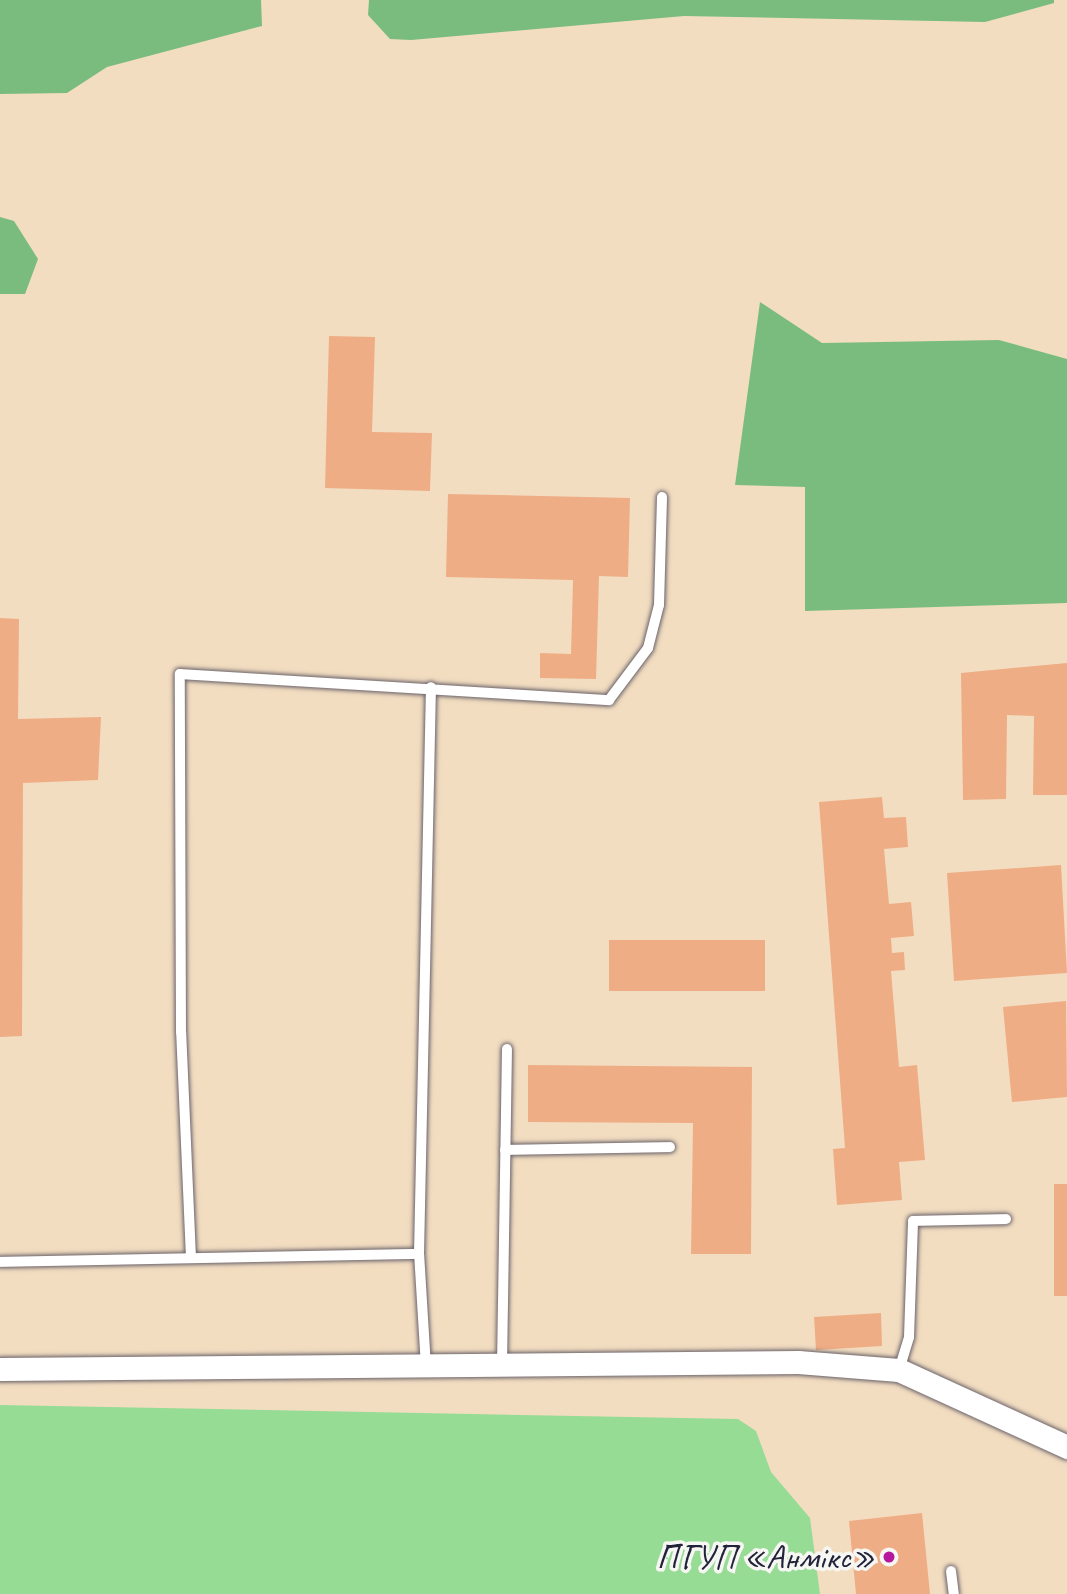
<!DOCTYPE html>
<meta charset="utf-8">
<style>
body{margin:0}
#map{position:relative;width:1067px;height:1594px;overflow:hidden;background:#f2ddc1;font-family:Caveat,sans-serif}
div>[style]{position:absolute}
.green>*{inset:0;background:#97dc95}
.forest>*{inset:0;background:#79bc7e}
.building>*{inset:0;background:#efad86}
.roads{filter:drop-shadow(0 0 2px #6b636a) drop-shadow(0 0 2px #6b636a)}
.lane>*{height:10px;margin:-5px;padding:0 5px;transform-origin:5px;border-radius:5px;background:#fff}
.street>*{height:23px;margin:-11.5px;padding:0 11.5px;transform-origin:11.5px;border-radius:11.5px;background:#fff}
.dots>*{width:19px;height:19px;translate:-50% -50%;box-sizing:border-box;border:4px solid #f6f6f2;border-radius:50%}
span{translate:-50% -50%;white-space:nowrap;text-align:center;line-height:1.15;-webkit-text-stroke:7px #f6f6f2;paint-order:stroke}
.poi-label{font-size:35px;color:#22223b}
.right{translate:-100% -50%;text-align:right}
</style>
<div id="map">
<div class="green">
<div style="clip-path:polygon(0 1405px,738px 1419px,756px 1431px,771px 1472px,810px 1518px,820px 1594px,0 1594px)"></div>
</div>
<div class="forest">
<div style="clip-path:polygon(0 0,261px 0,262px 26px,107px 67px,67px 93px,0 94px)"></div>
<div style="clip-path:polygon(369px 0,1054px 0,1054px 3px,985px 22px,684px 16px,411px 40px,390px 39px,368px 15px)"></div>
<div style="clip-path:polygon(0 217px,14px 221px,38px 259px,25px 294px,0 294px)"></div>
<div style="clip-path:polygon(760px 302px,822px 343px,999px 340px,1067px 359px,1067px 603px,805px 611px,805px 487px,735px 485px)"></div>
</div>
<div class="building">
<div style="clip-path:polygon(329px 336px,375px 337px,372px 432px,432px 433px,430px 491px,325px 488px)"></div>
<div style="clip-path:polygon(448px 494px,630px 498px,628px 577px,599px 576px,596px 679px,540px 678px,540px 653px,571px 654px,573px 580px,446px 577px)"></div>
<div style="clip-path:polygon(0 618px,19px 619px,18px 719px,101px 717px,98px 780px,23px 783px,22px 1036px,0 1037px)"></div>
<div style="clip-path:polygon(1067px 663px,1067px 795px,1033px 795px,1034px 716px,1007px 715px,1006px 799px,963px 800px,961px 673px)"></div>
<div style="clip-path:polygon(882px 797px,884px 818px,906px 817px,908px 847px,884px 849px,889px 904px,911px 902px,914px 936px,891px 938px,892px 953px,904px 952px,905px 970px,891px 971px,899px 1067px,917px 1065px,925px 1160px,899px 1162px,902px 1200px,837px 1205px,833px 1149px,845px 1148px,819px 802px)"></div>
<div style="clip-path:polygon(1061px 865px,1067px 973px,954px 981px,947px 873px)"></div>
<div style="clip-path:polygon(609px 940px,765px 940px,765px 991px,609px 991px)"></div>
<div style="clip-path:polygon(1066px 1001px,1067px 1097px,1012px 1102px,1003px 1007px)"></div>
<div style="clip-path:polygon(528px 1065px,752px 1067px,751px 1254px,691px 1254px,693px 1123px,528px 1122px)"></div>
<div style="clip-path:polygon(1054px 1184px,1067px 1184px,1067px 1296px,1054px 1296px)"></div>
<div style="clip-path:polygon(881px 1313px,882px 1346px,816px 1350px,814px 1317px)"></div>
<div style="clip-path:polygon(922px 1513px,930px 1594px,856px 1594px,849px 1521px)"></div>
</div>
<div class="roads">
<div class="lane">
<div style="left:505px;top:1150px;width:165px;rotate:-1deg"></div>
<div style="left:191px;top:1258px;width:226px;rotate:-92.5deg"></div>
<div style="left:181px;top:1032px;width:358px;rotate:-90.2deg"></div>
<div style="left:180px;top:674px;width:430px;rotate:3.5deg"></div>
<div style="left:609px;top:700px;width:65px;rotate:-53.1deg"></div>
<div style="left:648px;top:648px;width:44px;rotate:-75.7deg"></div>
<div style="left:659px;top:605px;width:108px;rotate:-88.4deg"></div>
<div style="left:0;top:1262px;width:419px;rotate:-1.1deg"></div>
<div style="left:502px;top:1366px;width:317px;rotate:-89.1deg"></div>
<div style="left:426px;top:1367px;width:113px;rotate:-93.5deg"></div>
<div style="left:419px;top:1254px;width:567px;rotate:-88.79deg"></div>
<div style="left:899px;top:1370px;width:34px;rotate:-73deg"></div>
<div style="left:909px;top:1337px;width:116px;rotate:-88deg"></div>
<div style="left:913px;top:1221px;width:93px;rotate:-1.2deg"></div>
<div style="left:951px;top:1571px;width:23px;rotate:83deg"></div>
</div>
<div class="street">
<div style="left:0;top:1369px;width:798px;rotate:-0.5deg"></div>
<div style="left:798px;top:1362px;width:101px;rotate:4.5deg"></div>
<div style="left:899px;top:1370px;width:185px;rotate:24.6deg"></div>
</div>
</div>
<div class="dots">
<div style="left:889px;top:1557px;background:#b5179e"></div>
</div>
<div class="poi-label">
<span class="right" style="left:875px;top:1557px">ПГУП «Анмікс»</span>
</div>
</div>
